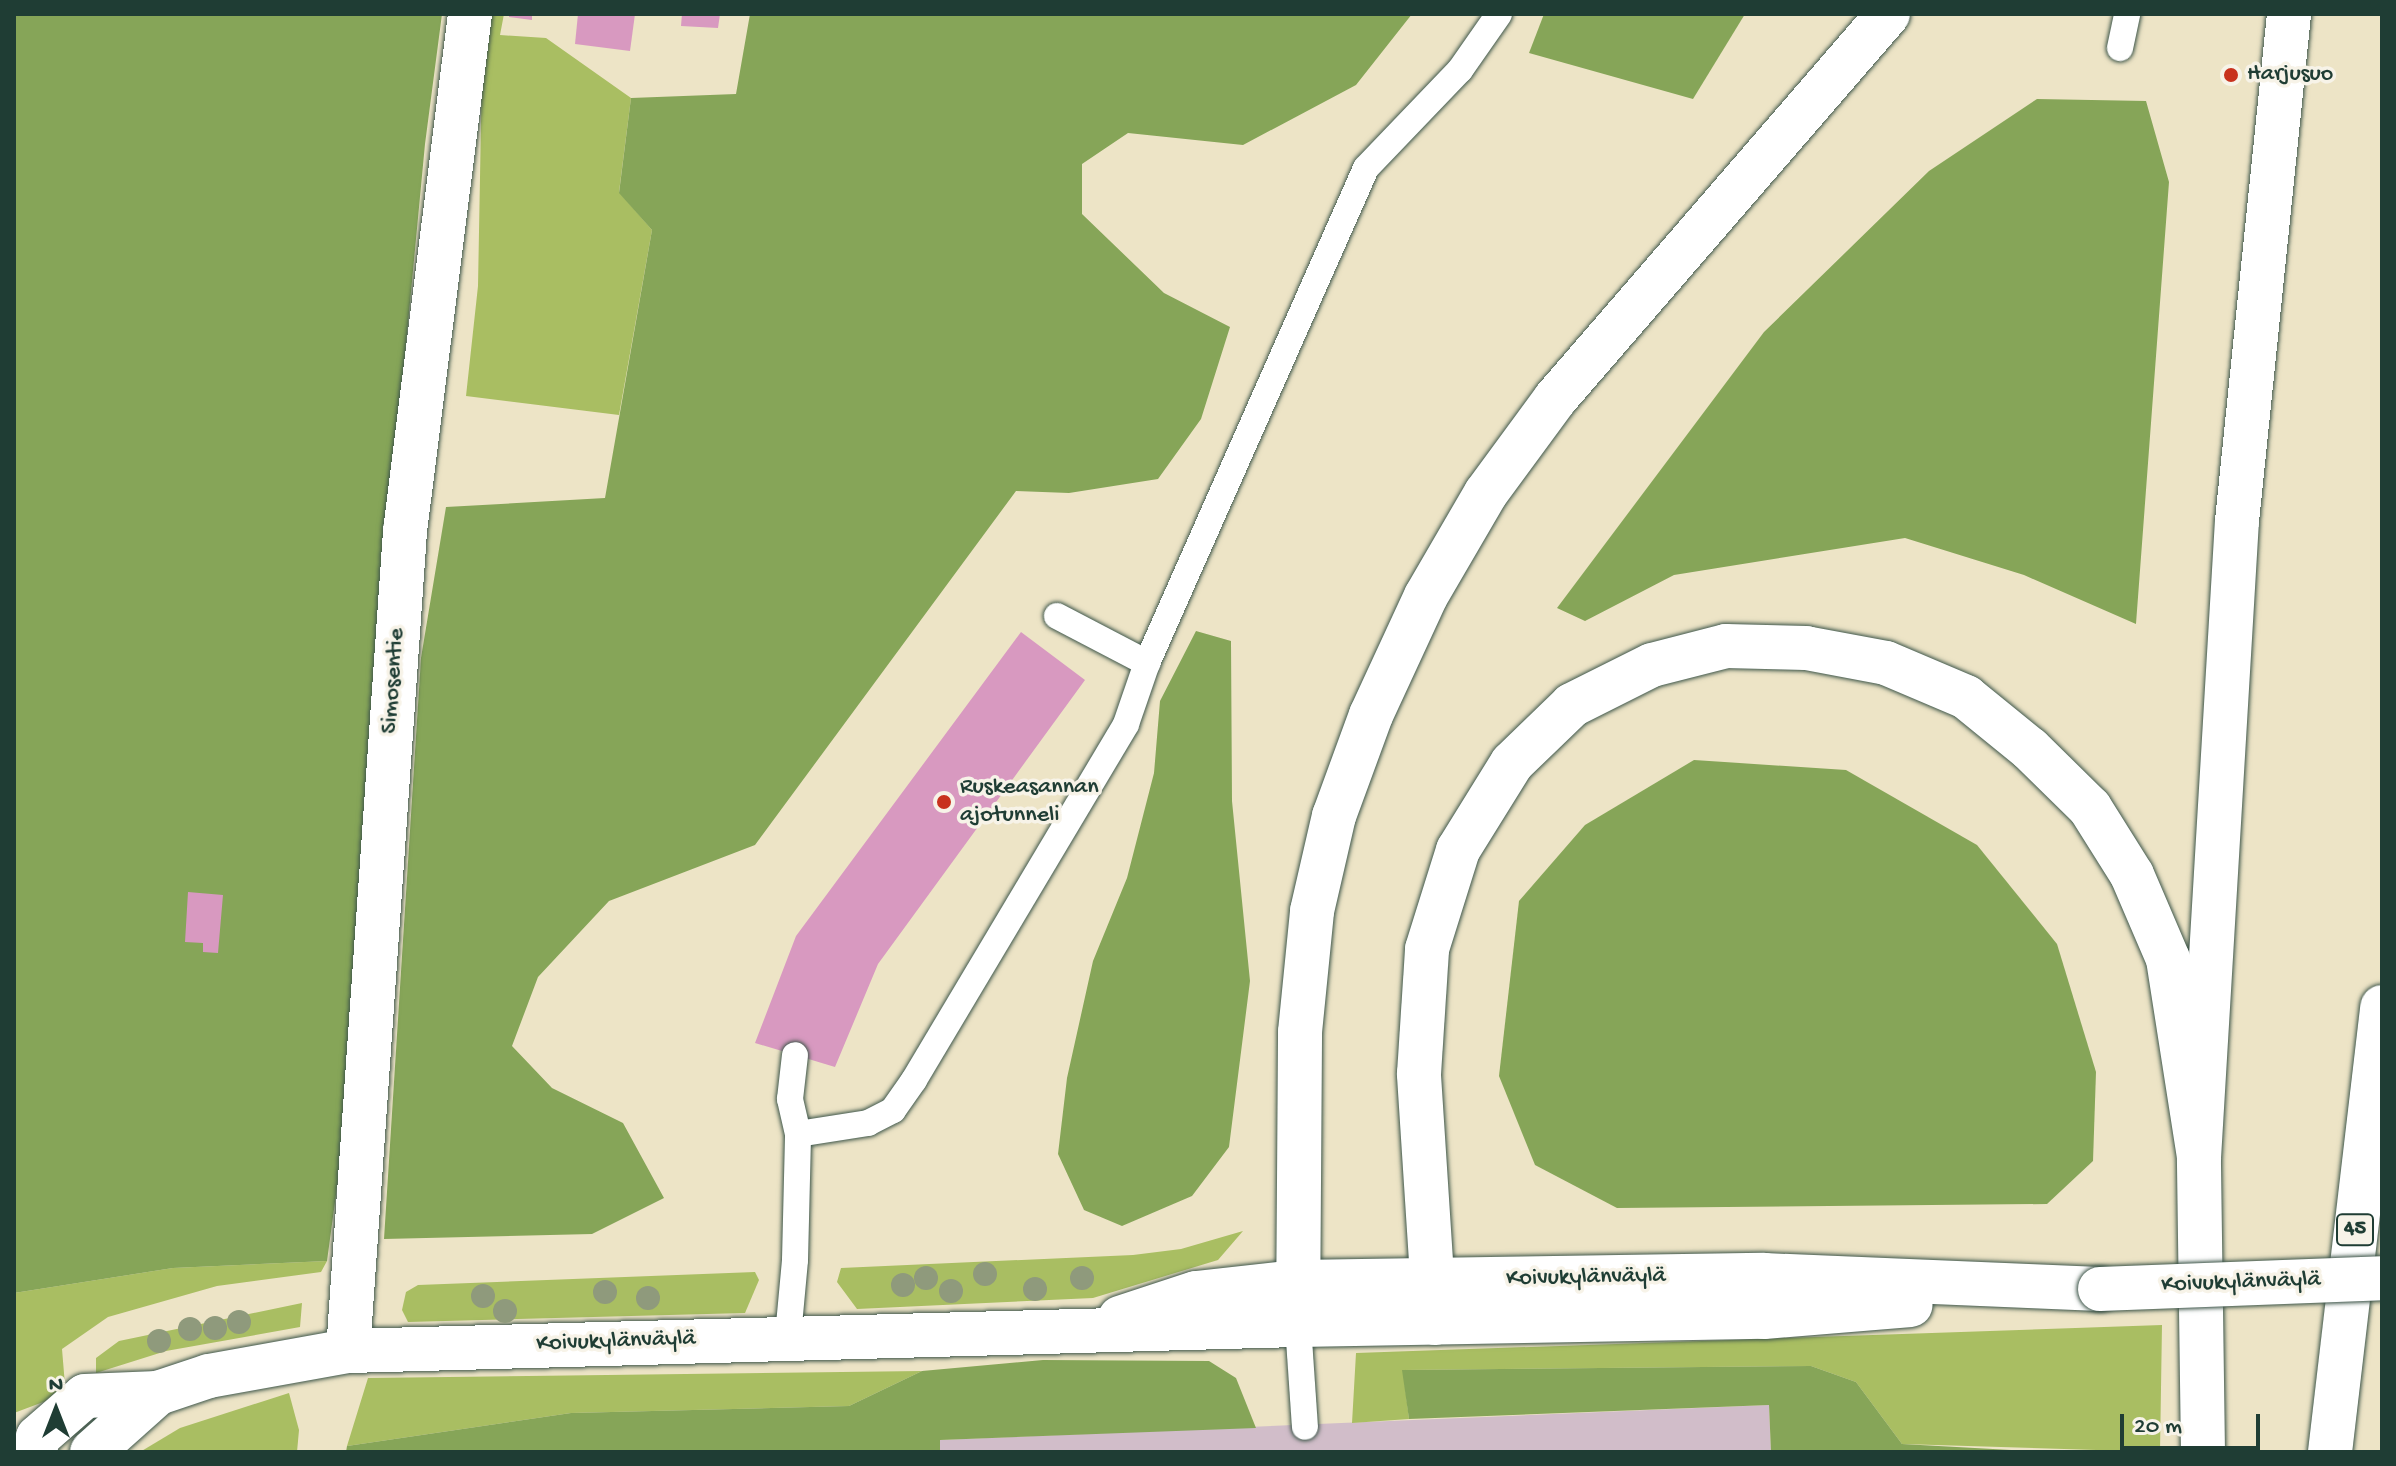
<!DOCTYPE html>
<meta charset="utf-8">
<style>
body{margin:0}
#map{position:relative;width:2396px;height:1466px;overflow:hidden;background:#ede4c6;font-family:"Gochi Hand",sans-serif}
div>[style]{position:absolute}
.industrial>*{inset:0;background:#d1bdc9}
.green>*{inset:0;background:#a9be62}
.forest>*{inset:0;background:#86a558}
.building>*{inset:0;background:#d899c0}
.roads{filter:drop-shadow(0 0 2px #3e564a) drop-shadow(0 0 2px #3e564a)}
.service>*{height:26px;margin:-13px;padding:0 13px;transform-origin:13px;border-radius:13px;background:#fff}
.minor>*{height:44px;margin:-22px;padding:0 22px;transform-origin:22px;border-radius:22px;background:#fff}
.primary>*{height:44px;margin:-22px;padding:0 22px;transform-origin:22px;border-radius:22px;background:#fff}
.motorway>*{height:44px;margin:-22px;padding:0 22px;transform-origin:22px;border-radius:22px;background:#fff}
.bridges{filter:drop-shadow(0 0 2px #3e564a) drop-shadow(0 0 2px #3e564a)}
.primary-bridge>*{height:44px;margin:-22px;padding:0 22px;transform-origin:22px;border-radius:22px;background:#fff}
.trees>*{width:24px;height:24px;margin:-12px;border-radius:50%;background:#8f9a7c}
.dots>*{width:22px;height:22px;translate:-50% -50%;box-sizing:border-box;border:4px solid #f7f3e8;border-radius:50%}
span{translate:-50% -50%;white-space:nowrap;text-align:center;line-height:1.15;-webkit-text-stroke:7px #f7f3e8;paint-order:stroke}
.shield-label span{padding:2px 6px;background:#f7f3e8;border:2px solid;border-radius:6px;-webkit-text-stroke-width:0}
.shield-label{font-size:22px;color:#1f3d34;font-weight:700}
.poi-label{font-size:24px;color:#1f3d34}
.left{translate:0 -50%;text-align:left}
.street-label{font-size:24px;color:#1f3d34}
.frame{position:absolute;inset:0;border:16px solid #1f3d34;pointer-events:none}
.north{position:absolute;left:16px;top:1370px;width:80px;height:80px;-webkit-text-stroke:6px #f7f3e8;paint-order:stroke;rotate:0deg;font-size:22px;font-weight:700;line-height:32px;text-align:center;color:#1f3d34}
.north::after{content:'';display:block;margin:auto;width:28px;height:36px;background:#1f3d34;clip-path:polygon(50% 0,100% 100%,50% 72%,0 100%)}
.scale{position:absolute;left:2120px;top:1414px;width:140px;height:36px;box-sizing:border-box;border:4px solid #1f3d34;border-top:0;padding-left:10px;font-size:24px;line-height:28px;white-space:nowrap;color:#1f3d34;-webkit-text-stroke:6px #f7f3e8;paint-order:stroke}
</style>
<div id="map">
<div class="industrial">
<div style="clip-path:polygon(1769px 1405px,1771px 1452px,940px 1452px,940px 1440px)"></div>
</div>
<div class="green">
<div style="clip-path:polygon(483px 14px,504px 14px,500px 35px,546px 38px,631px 98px,619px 192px,652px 230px,619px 415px,466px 396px,478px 286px)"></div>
<div style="clip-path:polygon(1243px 1231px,1218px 1260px,1093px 1298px,857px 1309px,837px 1282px,841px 1268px,1133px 1255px,1181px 1249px)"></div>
<div style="clip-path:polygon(327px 1261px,321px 1272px,217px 1286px,108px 1317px,62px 1349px,65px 1385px,46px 1401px,14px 1413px,14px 1293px,173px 1268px)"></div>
<div style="clip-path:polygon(755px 1272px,759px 1280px,745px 1313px,408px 1322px,402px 1310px,406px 1292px,418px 1285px)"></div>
<div style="clip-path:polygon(302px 1303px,300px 1327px,166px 1351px,96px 1373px,96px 1358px,119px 1341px)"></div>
<div style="clip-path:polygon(2162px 1325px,2160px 1452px,1902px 1444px,1856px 1382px,1811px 1366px,1403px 1370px,1409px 1419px,1352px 1423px,1356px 1353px)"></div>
<div style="clip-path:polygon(922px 1371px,849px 1406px,571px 1413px,347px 1446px,368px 1378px)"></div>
<div style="clip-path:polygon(289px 1393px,299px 1430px,297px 1452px,140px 1452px,180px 1428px)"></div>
</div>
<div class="forest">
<div style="clip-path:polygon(14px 14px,442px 14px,425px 144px,380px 619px,353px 1069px,327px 1261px,173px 1268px,14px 1293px)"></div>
<div style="clip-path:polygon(750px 14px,1412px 14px,1356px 85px,1243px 145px,1128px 133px,1082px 164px,1082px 214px,1164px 293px,1230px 327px,1201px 419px,1158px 479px,1069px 493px,1016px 491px,755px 845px,609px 901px,538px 977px,512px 1046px,552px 1088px,623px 1123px,664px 1198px,592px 1234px,384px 1239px,421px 658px,446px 507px,605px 498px,652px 230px,619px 193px,631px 98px,736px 94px)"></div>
<div style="clip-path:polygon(1544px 14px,1745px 14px,1693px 99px,1529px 53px)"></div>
<div style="clip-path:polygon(2037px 99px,2146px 101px,2169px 182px,2136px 624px,2024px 575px,1905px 538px,1674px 575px,1585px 621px,1557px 608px,1764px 332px,1929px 171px)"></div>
<div style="clip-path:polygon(1196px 631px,1231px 641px,1232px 801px,1250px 981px,1229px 1147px,1192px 1196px,1122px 1226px,1084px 1210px,1058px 1154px,1067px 1078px,1093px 961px,1127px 878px,1154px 773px,1160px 701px)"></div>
<div style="clip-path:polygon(1694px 760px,1846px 770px,1977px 845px,2057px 944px,2096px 1072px,2093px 1161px,2047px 1204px,1617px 1208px,1535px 1165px,1499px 1076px,1519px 901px,1585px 825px)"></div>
<div style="clip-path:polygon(1043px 1360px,1209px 1361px,1236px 1378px,1256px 1428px,940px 1440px,940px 1452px,346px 1452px,347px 1446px,571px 1413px,849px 1406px,922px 1371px)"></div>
<div style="clip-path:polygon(1811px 1366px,1856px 1382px,1902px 1444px,2050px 1452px,1771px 1452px,1769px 1405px,1409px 1419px,1402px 1370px)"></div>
</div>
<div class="building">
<div style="clip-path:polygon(509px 14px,532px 14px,532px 20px,509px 17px)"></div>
<div style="clip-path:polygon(578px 14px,635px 14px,630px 51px,575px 44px)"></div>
<div style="clip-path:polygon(682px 14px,720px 14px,718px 28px,681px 26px)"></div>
<div style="clip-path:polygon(1021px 632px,1085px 680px,878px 964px,835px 1067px,755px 1043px,796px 936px)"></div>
<div style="clip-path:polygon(188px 892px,223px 895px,218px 953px,203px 952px,203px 943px,185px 942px)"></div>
</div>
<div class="roads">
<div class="service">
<div style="left:2120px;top:48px;width:35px;rotate:-78deg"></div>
<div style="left:1057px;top:616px;width:102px;rotate:27.6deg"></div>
<div style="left:798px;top:1134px;width:71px;rotate:-8.9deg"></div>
<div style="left:868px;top:1123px;width:28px;rotate:-27deg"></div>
<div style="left:893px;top:1110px;width:37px;rotate:-55deg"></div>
<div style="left:914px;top:1080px;width:414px;rotate:-59.2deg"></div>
<div style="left:1126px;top:724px;width:65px;rotate:-71deg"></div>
<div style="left:1147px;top:663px;width:541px;rotate:-66.13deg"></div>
<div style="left:1366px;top:168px;width:136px;rotate:-46.2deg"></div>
<div style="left:1460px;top:70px;width:68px;rotate:-55.1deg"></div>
<div style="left:1298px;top:1325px;width:102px;rotate:86.1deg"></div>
<div style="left:788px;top:1336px;width:76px;rotate:-84.7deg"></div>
<div style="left:795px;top:1260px;width:126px;rotate:-88.6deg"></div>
<div style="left:798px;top:1134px;width:36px;rotate:-103deg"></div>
<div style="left:790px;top:1099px;width:44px;rotate:-83.5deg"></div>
</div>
<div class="minor">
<div style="left:1120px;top:1318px;width:80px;rotate:-18.2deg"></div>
<div style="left:1196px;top:1293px;width:102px;rotate:-6.2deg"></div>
<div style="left:348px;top:1351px;width:822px;rotate:-86.02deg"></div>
<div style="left:405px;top:531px;width:521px;rotate:-82.83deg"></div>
<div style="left:35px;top:1452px;width:15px;rotate:-79deg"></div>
<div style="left:38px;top:1437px;width:62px;rotate:-41.1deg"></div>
<div style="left:85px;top:1396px;width:73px;rotate:-2.4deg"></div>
<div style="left:158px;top:1393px;width:54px;rotate:-18.4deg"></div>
<div style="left:209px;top:1376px;width:141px;rotate:-10.2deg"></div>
<div style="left:348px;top:1351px;width:950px;rotate:-1.57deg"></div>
<div style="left:92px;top:1452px;width:89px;rotate:-41.8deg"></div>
</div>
<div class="primary">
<div style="left:1297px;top:1282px;width:467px;rotate:-0.9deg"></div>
<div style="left:1764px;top:1275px;width:336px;rotate:2.4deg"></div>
<div style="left:1298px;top:1325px;width:466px;rotate:-1deg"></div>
<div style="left:1764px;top:1317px;width:147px;rotate:-4.7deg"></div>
</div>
<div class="motorway">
<div style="left:1435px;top:1323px;width:250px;rotate:-93.7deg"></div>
<div style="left:1419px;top:1074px;width:125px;rotate:-86.3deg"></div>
<div style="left:1427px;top:949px;width:104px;rotate:-72.6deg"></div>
<div style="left:1458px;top:850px;width:102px;rotate:-58.2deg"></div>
<div style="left:1512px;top:763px;width:83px;rotate:-44deg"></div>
<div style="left:1572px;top:705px;width:89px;rotate:-26.6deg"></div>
<div style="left:1652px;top:665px;width:76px;rotate:-14.4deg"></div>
<div style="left:1726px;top:646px;width:80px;rotate:1.4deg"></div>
<div style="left:1806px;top:648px;width:81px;rotate:10.6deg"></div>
<div style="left:1886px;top:663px;width:87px;rotate:23deg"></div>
<div style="left:1966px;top:697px;width:82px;rotate:39.1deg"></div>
<div style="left:2030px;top:749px;width:84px;rotate:44.5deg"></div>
<div style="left:2090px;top:808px;width:79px;rotate:57.9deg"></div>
<div style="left:2132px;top:875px;width:91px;rotate:66.8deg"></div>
<div style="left:2168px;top:959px;width:201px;rotate:81.1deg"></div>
<div style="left:1298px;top:1325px;width:293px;rotate:-89.6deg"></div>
<div style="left:1300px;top:1032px;width:122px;rotate:-84.3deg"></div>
<div style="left:1312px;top:911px;width:98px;rotate:-77deg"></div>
<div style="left:1334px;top:816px;width:108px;rotate:-69.9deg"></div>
<div style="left:1371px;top:715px;width:131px;rotate:-65.2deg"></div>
<div style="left:1426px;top:596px;width:119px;rotate:-59.8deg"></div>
<div style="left:1486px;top:493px;width:117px;rotate:-53.7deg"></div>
<div style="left:1555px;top:399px;width:509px;rotate:-49.14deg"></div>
<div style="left:2203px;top:1452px;width:294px;rotate:-90.8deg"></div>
<div style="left:2199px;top:1158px;width:638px;rotate:-86.59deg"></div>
<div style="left:2237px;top:521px;width:510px;rotate:-84.14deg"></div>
<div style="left:2330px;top:1452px;width:448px;rotate:-83.3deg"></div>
</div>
</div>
<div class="bridges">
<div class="primary-bridge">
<div style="left:2100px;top:1289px;width:282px;rotate:-2.2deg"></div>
</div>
</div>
<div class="trees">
<div style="left:985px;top:1274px"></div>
<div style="left:926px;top:1278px"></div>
<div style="left:1082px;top:1278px"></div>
<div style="left:903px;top:1285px"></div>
<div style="left:1035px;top:1289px"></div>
<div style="left:951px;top:1291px"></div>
<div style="left:605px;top:1292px"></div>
<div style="left:483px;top:1296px"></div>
<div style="left:648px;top:1298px"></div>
<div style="left:505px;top:1311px"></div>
<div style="left:239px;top:1322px"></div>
<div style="left:215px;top:1328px"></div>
<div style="left:190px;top:1329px"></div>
<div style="left:159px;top:1341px"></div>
</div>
<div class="dots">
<div style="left:2231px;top:75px;background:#c8321e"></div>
<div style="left:944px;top:802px;background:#c8321e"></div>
</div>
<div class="shield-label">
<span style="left:2355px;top:1230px">45</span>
</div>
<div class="poi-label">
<span class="left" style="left:2247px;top:75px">Harjusuo</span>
<span class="left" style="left:960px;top:802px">Ruskeasannan<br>ajotunneli</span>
</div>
<div class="street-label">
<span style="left:394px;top:681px;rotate:-86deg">Simosentie</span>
<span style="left:1586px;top:1278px;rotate:-1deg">Koivukylänväylä</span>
<span style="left:2241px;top:1283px;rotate:-2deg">Koivukylänväylä</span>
<span style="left:616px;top:1342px;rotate:-2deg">Koivukylänväylä</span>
</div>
<div class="frame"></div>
<div class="north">N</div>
<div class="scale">20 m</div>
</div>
